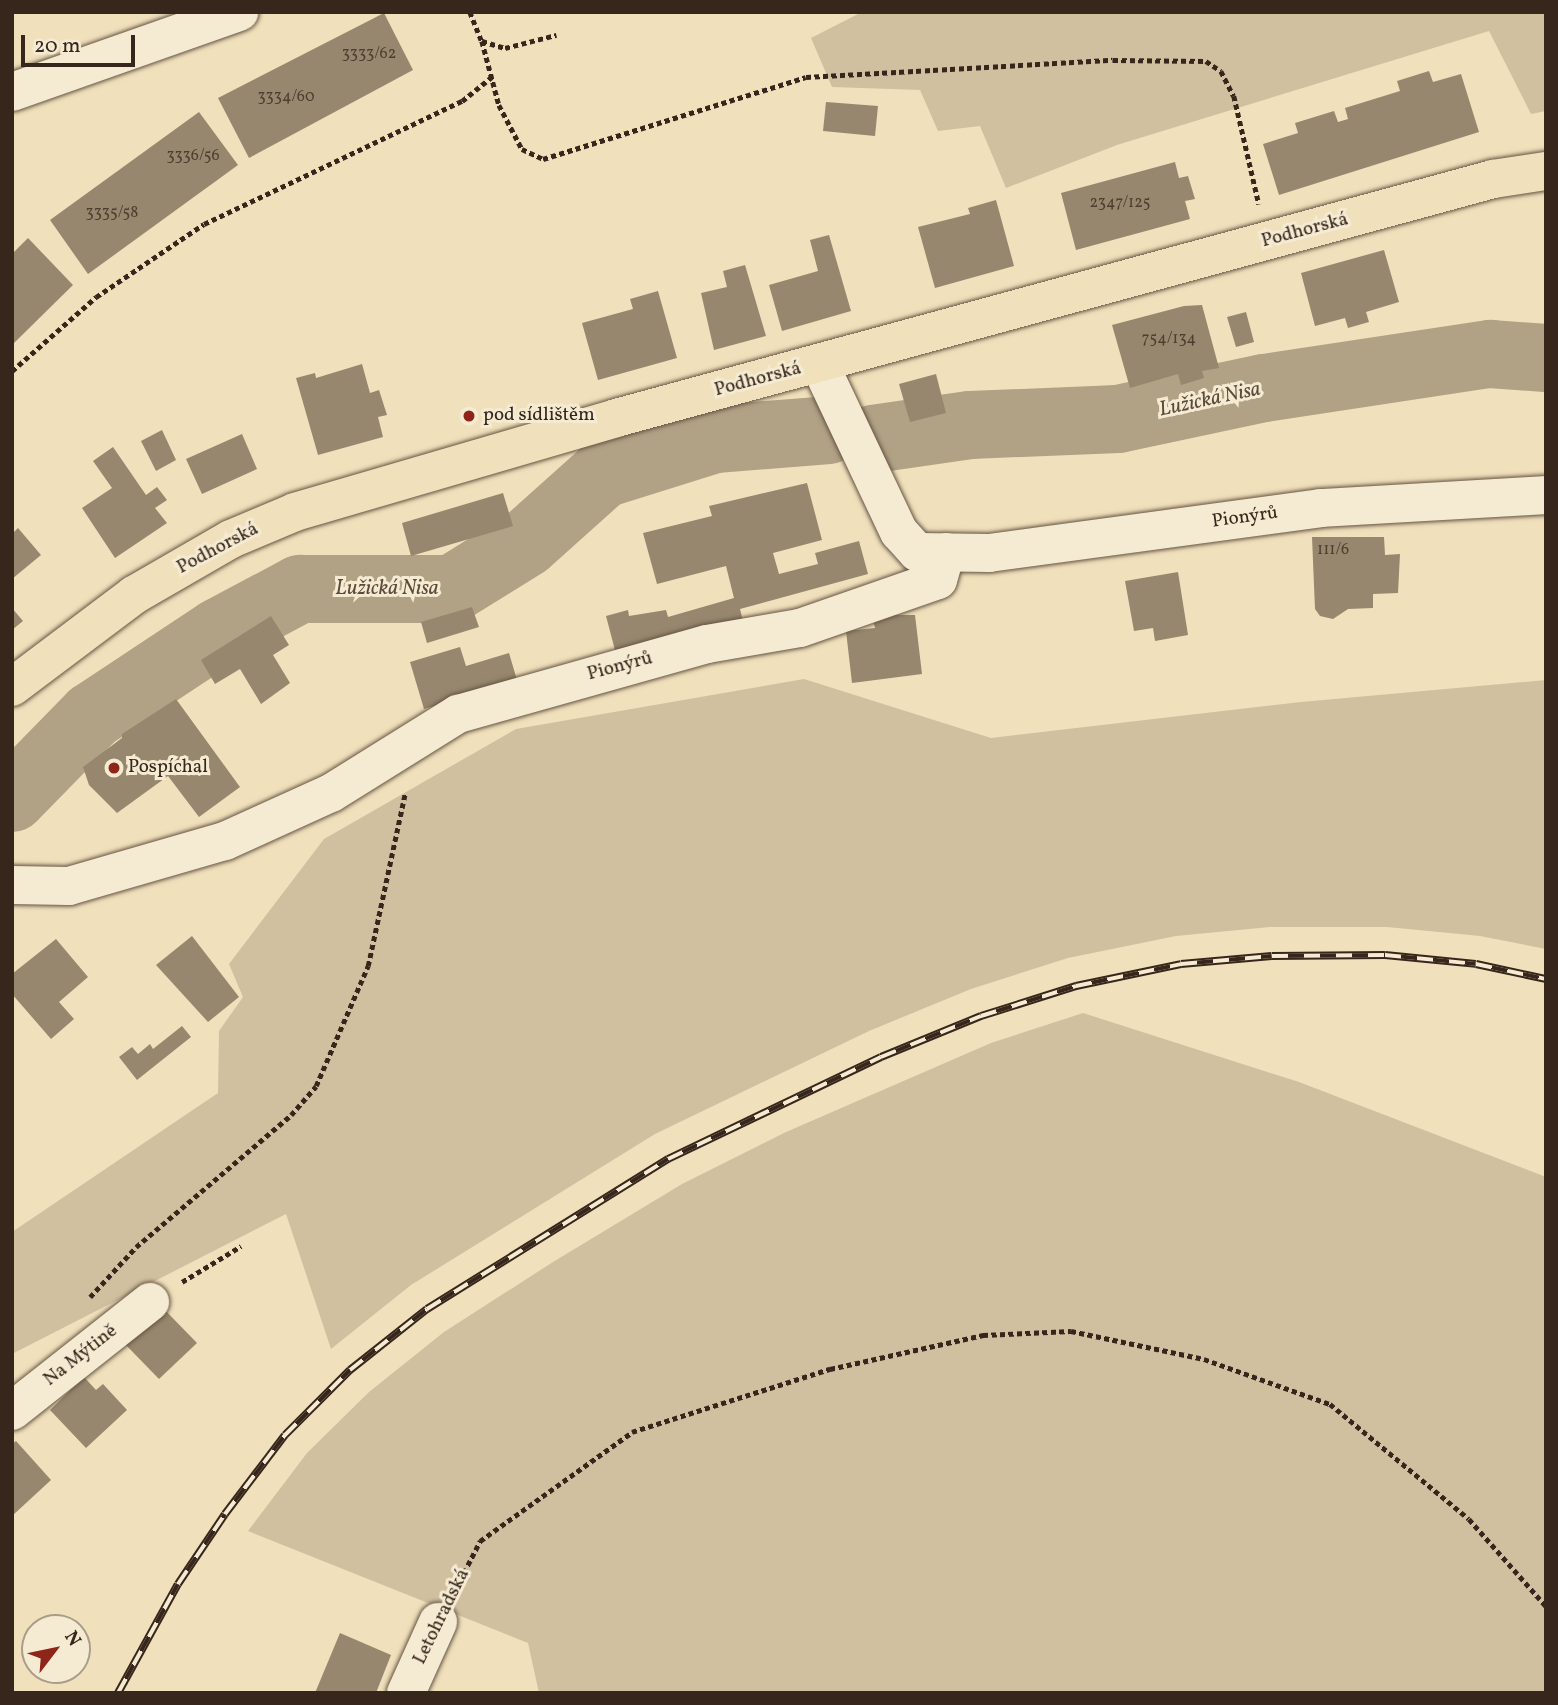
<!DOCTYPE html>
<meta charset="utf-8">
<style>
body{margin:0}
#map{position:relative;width:1558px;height:1705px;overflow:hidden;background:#f0e0bb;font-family:Vollkorn,serif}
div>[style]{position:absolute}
.green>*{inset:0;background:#d1c0a0}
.river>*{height:68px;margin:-34px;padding:0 34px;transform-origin:34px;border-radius:34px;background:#b1a185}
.building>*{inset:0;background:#97876e}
.path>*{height:4.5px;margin-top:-2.25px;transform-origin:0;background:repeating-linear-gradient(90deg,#37261b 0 5px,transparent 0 8.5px)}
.roads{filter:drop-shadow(0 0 2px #655443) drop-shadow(0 0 2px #655443)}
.minor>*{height:38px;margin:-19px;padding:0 19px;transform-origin:19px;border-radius:19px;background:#f5ebd3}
.primary>*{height:38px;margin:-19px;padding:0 19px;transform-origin:19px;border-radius:19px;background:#f0e0bb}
.rail>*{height:8px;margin-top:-4px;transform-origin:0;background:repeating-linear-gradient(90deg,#f5ebd3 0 16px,#37261b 0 32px);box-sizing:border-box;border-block:2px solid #37261b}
.dots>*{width:19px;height:19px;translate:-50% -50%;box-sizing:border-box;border:4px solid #f5ebd3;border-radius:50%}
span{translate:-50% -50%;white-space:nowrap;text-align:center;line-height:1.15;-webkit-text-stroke:6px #f5ebd3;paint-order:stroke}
.number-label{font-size:16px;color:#4f3e30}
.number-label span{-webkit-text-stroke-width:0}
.street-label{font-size:19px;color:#37261b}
.poi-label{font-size:19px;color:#37261b}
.left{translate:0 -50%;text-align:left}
.water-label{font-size:21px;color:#5c4b3b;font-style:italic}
.frame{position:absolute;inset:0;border:14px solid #37261b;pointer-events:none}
.north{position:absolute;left:21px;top:1614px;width:70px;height:70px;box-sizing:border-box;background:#f5ebd3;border:2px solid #a99c89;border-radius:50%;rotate:58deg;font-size:19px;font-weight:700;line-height:28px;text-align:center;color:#37261b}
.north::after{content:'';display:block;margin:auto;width:24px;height:32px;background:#8f2418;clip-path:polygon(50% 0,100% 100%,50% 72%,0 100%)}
.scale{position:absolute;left:21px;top:35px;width:114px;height:32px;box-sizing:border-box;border:4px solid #37261b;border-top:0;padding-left:9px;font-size:21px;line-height:24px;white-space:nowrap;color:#37261b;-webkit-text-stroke:5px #f5ebd3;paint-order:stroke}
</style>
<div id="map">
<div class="green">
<div style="clip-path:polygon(862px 12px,1546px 12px,1546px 111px,1531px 114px,1489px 31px,1117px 145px,1006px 188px,980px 126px,938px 131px,920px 90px,832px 87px,811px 38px)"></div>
<div style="clip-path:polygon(804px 679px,991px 738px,1301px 702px,1546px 680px,1546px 949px,1480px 936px,1387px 927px,1270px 927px,1176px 936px,1068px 958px,971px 989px,869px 1031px,655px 1134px,411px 1285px,331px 1349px,286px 1214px,12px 1354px,12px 1232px,218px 1093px,219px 1031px,243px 997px,229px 964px,324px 839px,516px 729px)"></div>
<div style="clip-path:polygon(1083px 1013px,1299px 1082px,1546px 1177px,1546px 1693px,539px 1693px,528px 1643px,248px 1531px,307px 1453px,369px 1392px,444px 1332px,553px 1262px,682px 1184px,786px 1132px,991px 1043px)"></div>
</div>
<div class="river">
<div style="left:873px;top:439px;width:98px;rotate:-8.2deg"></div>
<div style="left:970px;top:425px;width:148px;rotate:-2.3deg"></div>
<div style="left:1118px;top:419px;width:149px;rotate:-12deg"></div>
<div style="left:1264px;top:388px;width:229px;rotate:-8.6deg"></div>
<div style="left:1490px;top:354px;width:56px;rotate:4.1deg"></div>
<div style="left:12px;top:798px;width:115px;rotate:-45.7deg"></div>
<div style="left:92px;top:716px;width:152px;rotate:-33.5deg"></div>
<div style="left:219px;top:632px;width:92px;rotate:-28deg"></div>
<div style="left:300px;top:589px;width:152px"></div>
<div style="left:452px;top:589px;width:87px;rotate:-31.9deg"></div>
<div style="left:526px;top:543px;width:103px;rotate:-41.9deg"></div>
<div style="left:603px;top:474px;width:117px;rotate:-17.4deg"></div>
<div style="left:715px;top:439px;width:114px;rotate:-4.5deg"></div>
</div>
<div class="building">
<div style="clip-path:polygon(384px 13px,413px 70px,249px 158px,218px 98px)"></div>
<div style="clip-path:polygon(1429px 71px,1433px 82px,1461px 74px,1479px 132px,1279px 195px,1263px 144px,1298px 133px,1295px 123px,1334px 111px,1338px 122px,1348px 119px,1345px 108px,1400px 91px,1397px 81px)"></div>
<div style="clip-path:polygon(826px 102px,878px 106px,875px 136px,823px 131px)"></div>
<div style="clip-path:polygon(199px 112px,238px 165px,88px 274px,50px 220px)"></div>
<div style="clip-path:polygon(1175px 162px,1179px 178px,1188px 176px,1195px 199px,1185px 201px,1190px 219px,1076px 250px,1061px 193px)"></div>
<div style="clip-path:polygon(996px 200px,1014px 266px,935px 288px,918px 227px,970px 214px,968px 208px)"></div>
<div style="clip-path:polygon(829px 235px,851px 311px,782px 331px,769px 285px,818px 271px,810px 240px)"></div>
<div style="clip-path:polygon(28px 238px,73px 285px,12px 345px,12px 254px)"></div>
<div style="clip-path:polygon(1384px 250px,1399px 302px,1366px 312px,1369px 322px,1348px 328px,1345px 318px,1315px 326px,1301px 273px)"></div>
<div style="clip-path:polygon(745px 265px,766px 336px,714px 350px,701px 293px,727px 287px,723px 271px)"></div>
<div style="clip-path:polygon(658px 291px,677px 358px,598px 380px,582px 323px,633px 309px,630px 299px)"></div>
<div style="clip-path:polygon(1202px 305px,1219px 368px,1202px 371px,1204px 378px,1181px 385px,1178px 374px,1130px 388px,1112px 325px,1184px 306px)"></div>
<div style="clip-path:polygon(1246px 312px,1254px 342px,1236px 347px,1227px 317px)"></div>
<div style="clip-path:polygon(362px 364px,370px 393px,379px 390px,387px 415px,378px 417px,383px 437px,318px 455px,296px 378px,315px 373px,316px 378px)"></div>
<div style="clip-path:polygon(936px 374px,946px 413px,910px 422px,899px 384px)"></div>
<div style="clip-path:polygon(162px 430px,176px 460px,156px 471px,141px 441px)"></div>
<div style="clip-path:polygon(242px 434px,257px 469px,202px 494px,186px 459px)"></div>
<div style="clip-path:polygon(113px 447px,146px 495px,157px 487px,167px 500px,155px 508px,167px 523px,115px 558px,82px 508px,112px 488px,93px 461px)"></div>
<div style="clip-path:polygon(807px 483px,822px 540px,773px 553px,779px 574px,818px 564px,815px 553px,859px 541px,868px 574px,740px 609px,743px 621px,616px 654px,606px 616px,628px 610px,629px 616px,666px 610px,668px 617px,734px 598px,726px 566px,657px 584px,643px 533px,712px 516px,709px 506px)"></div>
<div style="clip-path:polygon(503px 493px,513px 526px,411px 556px,402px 523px)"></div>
<div style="clip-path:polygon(18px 528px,41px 555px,12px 579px,12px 534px)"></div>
<div style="clip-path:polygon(1312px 537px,1384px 537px,1385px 555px,1400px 554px,1398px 593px,1373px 594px,1373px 608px,1348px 609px,1333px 619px,1320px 616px,1315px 609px)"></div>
<div style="clip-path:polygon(1178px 572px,1188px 635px,1155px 641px,1153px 628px,1134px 631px,1125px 581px)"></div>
<div style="clip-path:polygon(472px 607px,479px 627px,427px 643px,421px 622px)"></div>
<div style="clip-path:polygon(12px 608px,23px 621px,12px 630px)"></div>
<div style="clip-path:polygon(887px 615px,915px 615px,922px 674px,852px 683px,846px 631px,875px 628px,873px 620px)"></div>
<div style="clip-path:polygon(271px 616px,289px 645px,273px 655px,290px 683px,261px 704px,240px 669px,215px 684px,201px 660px)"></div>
<div style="clip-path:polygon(460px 647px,466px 666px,509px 653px,517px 680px,424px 709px,410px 662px)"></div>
<div style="clip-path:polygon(176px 699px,240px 787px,199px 817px,168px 776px,117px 813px,89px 785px,83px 767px,122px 738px,122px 734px)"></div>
<div style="clip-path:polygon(192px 936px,239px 997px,208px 1022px,156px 965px)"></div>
<div style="clip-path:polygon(56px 939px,88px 977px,59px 1002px,74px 1019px,51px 1039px,12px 994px,12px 974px)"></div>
<div style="clip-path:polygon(182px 1026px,191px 1037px,137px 1080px,119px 1057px,132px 1047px,138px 1054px,150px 1044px,153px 1049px)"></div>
<div style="clip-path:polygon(160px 1305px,197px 1343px,159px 1379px,123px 1342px)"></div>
<div style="clip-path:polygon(84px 1377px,96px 1390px,103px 1384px,127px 1410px,86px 1448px,50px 1410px)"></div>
<div style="clip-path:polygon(16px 1441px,51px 1480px,12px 1516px,12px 1444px)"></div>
<div style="clip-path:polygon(340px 1633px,391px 1655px,376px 1693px,315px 1693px)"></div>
</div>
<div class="path">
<div style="left:470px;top:12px;width:31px;rotate:68deg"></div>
<div style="left:482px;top:41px;width:24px;rotate:17deg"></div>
<div style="left:505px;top:48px;width:53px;rotate:-14.3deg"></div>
<div style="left:482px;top:41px;width:66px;rotate:75.1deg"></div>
<div style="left:499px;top:105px;width:50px;rotate:62.4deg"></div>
<div style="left:522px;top:149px;width:23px;rotate:25deg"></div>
<div style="left:543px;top:159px;width:275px;rotate:-17.3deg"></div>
<div style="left:806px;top:77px;width:307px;rotate:-3.2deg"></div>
<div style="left:1113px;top:60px;width:93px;rotate:0.6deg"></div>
<div style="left:1206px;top:61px;width:18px;rotate:34deg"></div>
<div style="left:1221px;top:71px;width:28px;rotate:63deg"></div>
<div style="left:1234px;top:96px;width:111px;rotate:77deg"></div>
<div style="left:12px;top:371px;width:112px;rotate:-41.4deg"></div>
<div style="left:96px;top:297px;width:130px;rotate:-34.1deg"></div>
<div style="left:204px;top:224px;width:286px;rotate:-25.5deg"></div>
<div style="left:462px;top:101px;width:38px;rotate:-39deg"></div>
<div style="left:182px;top:1282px;width:69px;rotate:-31.4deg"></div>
<div style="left:90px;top:1297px;width:68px;rotate:-47.4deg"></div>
<div style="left:136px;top:1247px;width:204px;rotate:-40.4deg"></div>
<div style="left:291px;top:1115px;width:38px;rotate:-49deg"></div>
<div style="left:316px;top:1086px;width:131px;rotate:-66.6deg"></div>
<div style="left:368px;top:966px;width:177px;rotate:-77.9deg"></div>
<div style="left:456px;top:1588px;width:53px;rotate:-62.9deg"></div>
<div style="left:480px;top:1541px;width:187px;rotate:-35.6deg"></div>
<div style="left:632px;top:1432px;width:208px;rotate:-17.7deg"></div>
<div style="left:830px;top:1369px;width:157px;rotate:-12.5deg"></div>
<div style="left:983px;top:1335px;width:88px;rotate:-2.6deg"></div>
<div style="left:1071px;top:1331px;width:136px;rotate:11.9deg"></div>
<div style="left:1204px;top:1359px;width:134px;rotate:19.7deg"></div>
<div style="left:1330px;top:1404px;width:180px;rotate:39.6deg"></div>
<div style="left:1469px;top:1519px;width:116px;rotate:48.5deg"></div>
</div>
<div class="roads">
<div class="minor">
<div style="left:12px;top:92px;width:241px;rotate:-19.4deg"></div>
<div style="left:819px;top:363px;width:187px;rotate:64.7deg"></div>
<div style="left:899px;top:532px;width:27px;rotate:48deg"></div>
<div style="left:917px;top:552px;width:72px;rotate:0.8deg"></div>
<div style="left:989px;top:553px;width:335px;rotate:-7.7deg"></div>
<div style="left:1321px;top:508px;width:225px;rotate:-3.3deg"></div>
<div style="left:12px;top:885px;width:57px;rotate:1deg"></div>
<div style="left:69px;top:886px;width:162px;rotate:-16.1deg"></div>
<div style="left:225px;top:841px;width:116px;rotate:-24.4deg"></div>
<div style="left:331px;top:793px;width:150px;rotate:-31.9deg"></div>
<div style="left:458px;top:714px;width:259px;rotate:-15.7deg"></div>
<div style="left:707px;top:644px;width:94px;rotate:-9.8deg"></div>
<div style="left:800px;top:628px;width:146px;rotate:-19.2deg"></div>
<div style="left:938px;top:580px;width:29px;rotate:-74deg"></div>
<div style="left:12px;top:1411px;width:176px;rotate:-38.3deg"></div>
<div style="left:406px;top:1693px;width:78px;rotate:-65.7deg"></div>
</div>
<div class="primary">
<div style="left:12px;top:687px;width:153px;rotate:-37deg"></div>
<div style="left:134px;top:595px;width:112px;rotate:-30deg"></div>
<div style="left:231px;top:539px;width:69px;rotate:-22.9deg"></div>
<div style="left:295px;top:512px;width:334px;rotate:-16.3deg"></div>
<div style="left:616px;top:418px;width:909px;rotate:-15.24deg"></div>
<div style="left:1493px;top:179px;width:54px;rotate:-8.6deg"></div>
</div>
</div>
<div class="rail">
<div style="left:118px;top:1693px;width:124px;rotate:-61.2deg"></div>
<div style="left:178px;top:1584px;width:84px;rotate:-56.1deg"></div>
<div style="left:225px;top:1514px;width:99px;rotate:-52.8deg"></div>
<div style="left:285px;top:1435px;width:92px;rotate:-45deg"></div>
<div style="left:350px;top:1370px;width:98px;rotate:-38.4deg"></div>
<div style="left:427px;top:1309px;width:284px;rotate:-31.9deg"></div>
<div style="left:668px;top:1159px;width:236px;rotate:-25.6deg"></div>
<div style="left:881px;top:1057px;width:108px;rotate:-22.3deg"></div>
<div style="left:981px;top:1016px;width:100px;rotate:-17.5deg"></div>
<div style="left:1076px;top:986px;width:107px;rotate:-11.8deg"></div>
<div style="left:1181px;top:964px;width:91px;rotate:-5deg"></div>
<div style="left:1272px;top:956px;width:113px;rotate:-0.5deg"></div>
<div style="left:1385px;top:955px;width:91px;rotate:5.6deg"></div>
<div style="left:1476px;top:964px;width:72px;rotate:12.1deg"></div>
</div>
<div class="dots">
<div style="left:469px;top:416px;background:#8f2418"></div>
<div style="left:114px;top:768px;background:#8f2418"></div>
</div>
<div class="number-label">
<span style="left:369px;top:54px">3333/62</span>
<span style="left:286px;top:97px">3334/60</span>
<span style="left:193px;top:156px">3336/56</span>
<span style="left:1120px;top:203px">2347/125</span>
<span style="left:112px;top:213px">3335/58</span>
<span style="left:1169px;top:339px">754/134</span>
<span style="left:1333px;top:550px">111/6</span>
</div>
<div class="street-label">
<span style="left:1305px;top:231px;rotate:-15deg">Podhorská</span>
<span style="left:758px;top:380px;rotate:-15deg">Podhorská</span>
<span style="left:1245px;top:518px;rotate:-8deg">Pionýrů</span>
<span style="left:218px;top:549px;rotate:-28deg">Podhorská</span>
<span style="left:620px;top:667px;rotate:-15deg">Pionýrů</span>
<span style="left:81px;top:1356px;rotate:-38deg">Na Mýtině</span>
<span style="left:442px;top:1617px;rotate:-64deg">Letohradská</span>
</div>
<div class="poi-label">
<span class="left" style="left:483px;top:416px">pod sídlištěm</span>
<span class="left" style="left:128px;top:768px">Pospíchal</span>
</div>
<div class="water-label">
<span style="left:1210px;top:400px;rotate:-12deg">Lužická Nisa</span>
<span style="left:387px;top:589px">Lužická Nisa</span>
</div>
<div class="frame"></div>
<div class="north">N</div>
<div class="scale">20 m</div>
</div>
